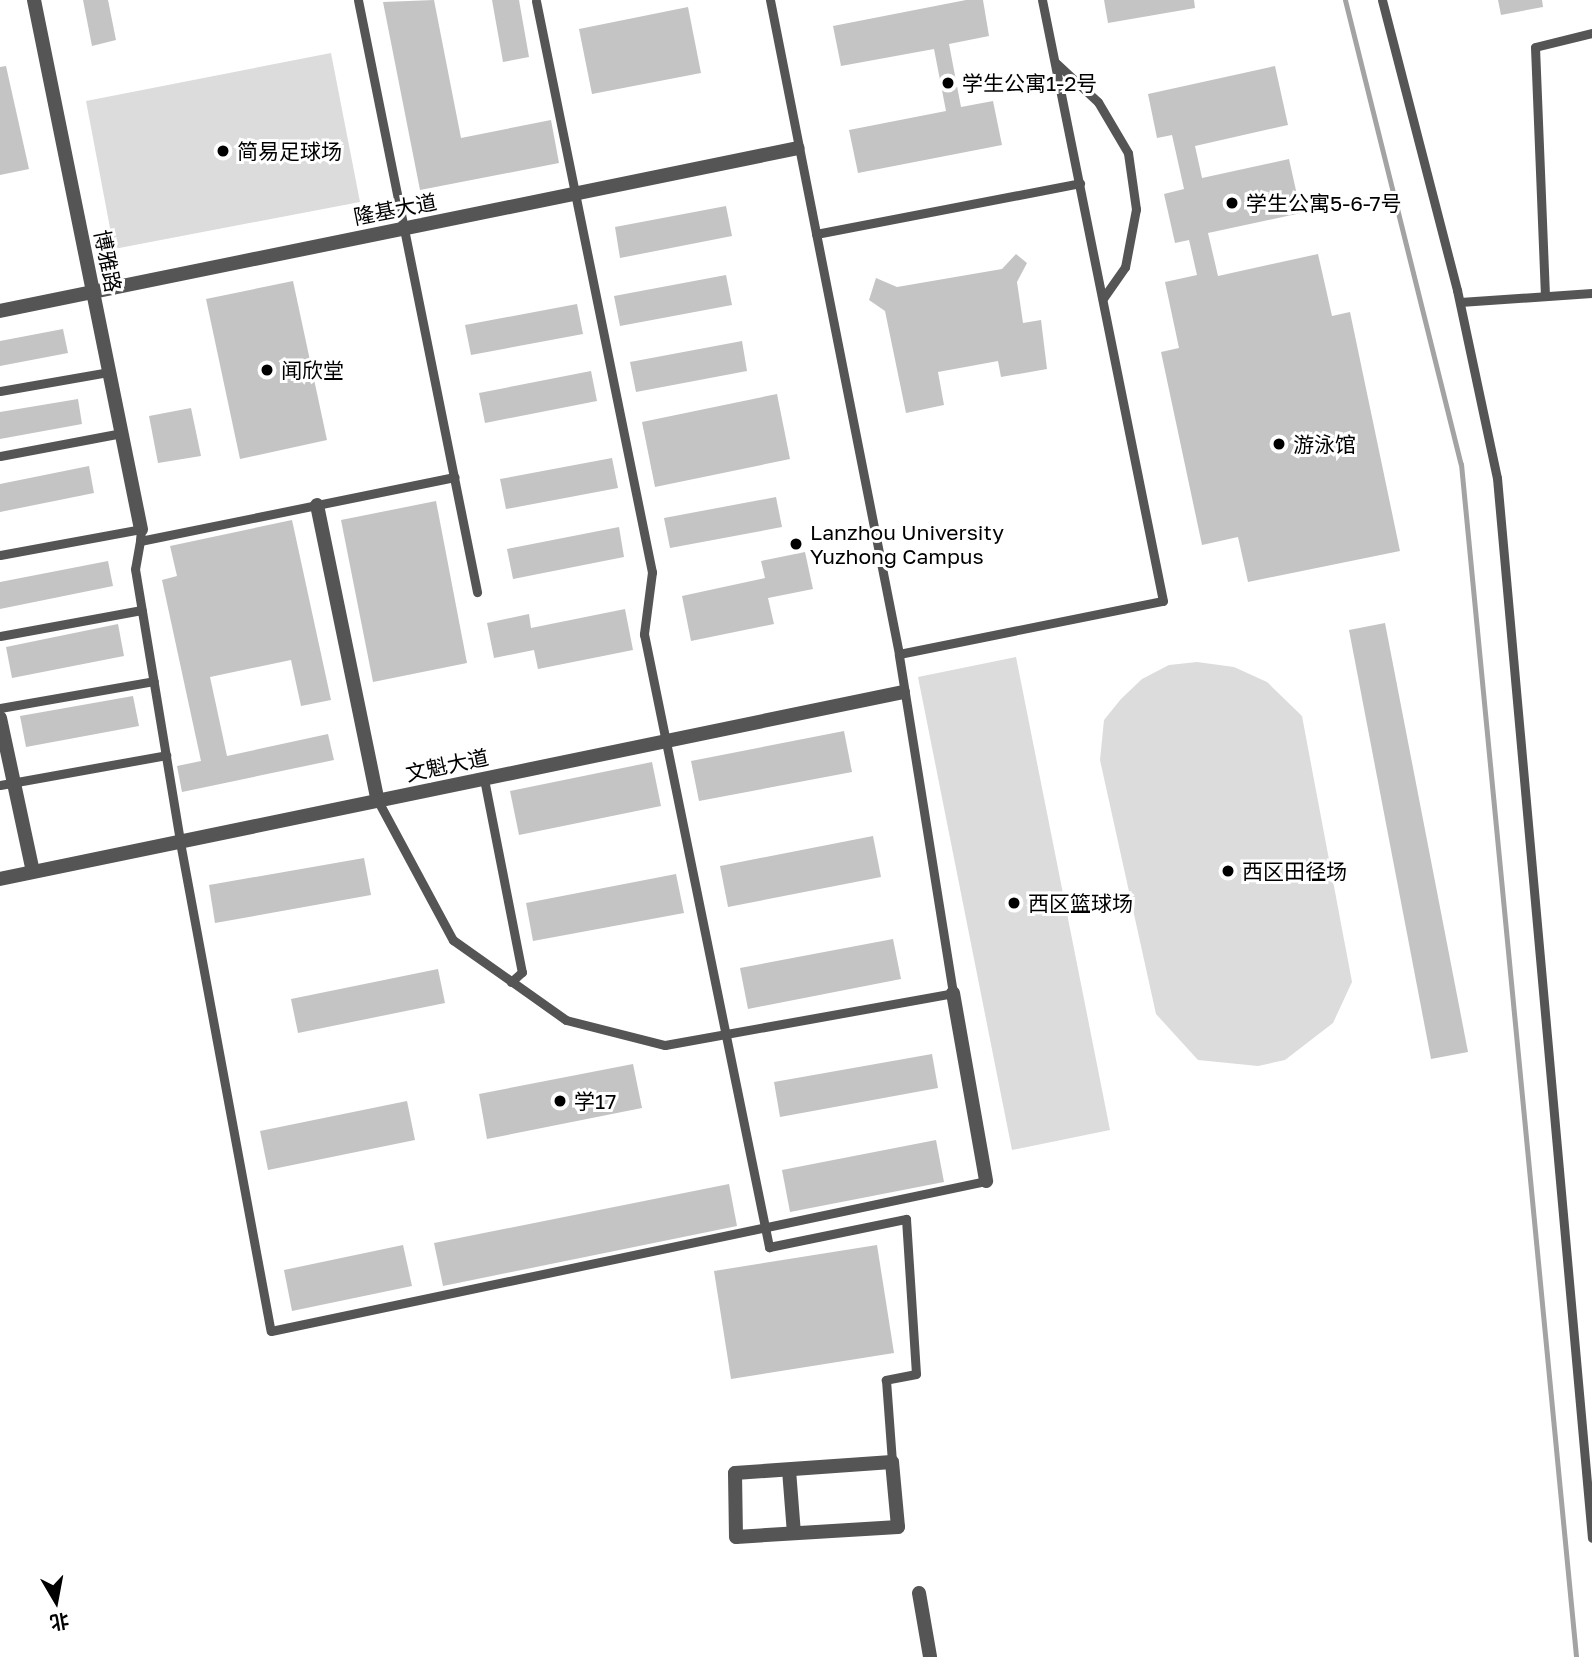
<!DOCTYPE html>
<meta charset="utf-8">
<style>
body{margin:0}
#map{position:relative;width:1592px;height:1657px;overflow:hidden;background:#fff;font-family:"Golos Text","Noto Sans SC",sans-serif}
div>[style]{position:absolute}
.green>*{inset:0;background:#dcdcdc}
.stream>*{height:5px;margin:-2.5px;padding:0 2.5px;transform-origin:2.5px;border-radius:2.5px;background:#a3a3a3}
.building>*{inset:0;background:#c4c4c4}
.lane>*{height:9px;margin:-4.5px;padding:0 4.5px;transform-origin:4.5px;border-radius:4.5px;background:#555}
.street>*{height:14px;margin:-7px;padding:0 7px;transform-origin:7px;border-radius:7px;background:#555}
.dots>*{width:19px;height:19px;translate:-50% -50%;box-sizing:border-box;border:4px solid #fff;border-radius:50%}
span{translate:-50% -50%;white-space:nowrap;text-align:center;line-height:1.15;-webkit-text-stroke:6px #fff;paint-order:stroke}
.poi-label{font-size:21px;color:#000}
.left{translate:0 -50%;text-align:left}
.street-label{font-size:21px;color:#000}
.north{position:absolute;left:21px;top:1566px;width:70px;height:70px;-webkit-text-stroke:5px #fff;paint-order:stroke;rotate:170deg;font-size:19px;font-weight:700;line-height:28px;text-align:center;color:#000}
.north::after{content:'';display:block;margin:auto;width:24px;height:32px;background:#000;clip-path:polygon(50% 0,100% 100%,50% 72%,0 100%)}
</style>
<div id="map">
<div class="green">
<div style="clip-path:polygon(331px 53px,360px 202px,114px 249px,86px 101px)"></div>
<div style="clip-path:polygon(1016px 657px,1110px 1130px,1012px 1150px,918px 677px)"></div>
<div style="clip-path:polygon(1197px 662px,1234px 667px,1267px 682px,1302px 716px,1352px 982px,1333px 1023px,1285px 1060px,1258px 1066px,1198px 1060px,1156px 1014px,1100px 760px,1104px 720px,1121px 699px,1142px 679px,1169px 665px)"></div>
</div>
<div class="stream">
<div style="left:1345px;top:0;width:478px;rotate:76deg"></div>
<div style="left:1461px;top:464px;width:1199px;rotate:84.49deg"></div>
</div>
<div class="building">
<div style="clip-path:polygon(83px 0,108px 0,116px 40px,92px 46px)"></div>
<div style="clip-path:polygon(434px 0,461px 138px,551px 120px,559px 163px,420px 190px,383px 2px)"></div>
<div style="clip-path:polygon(492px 0,519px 0,529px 57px,503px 62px)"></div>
<div style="clip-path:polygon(966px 0,983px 0,989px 36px,949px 44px,961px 107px,993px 101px,1002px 145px,858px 173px,849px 130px,946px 111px,934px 49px,841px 66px,833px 26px)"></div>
<div style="clip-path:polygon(1104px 0,1194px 0,1195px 8px,1108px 23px)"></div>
<div style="clip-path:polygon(1498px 0,1542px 0,1543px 7px,1501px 15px)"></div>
<div style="clip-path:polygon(688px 7px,701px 73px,592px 94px,579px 29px)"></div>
<div style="clip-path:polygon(6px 66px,29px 169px,0 175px,0 67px)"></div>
<div style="clip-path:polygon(1275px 66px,1288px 125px,1195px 146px,1202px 178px,1289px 159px,1301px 213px,1208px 233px,1218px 276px,1318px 254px,1332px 316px,1350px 312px,1400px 551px,1248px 582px,1238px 537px,1202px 545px,1161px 352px,1179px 348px,1165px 282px,1197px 275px,1189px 240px,1175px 243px,1164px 194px,1184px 189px,1172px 135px,1157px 138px,1148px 94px)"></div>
<div style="clip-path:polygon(726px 206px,732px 236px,620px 258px,615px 227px)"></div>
<div style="clip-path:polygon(1016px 254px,1027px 263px,1017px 282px,1023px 323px,1041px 320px,1047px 369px,1001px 377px,998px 361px,938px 372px,944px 405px,906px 413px,885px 311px,869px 300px,876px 278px,897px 287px,1002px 269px)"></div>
<div style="clip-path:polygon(726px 275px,732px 305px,620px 326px,614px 296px)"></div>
<div style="clip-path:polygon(293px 281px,327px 440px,240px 459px,206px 299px)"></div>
<div style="clip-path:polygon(577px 304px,583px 334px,471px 355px,465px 325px)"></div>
<div style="clip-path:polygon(63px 329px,68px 353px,0 366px,0 341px)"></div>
<div style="clip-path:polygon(742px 341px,747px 371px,636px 392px,630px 362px)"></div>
<div style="clip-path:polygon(591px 371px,597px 401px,485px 423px,479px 393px)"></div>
<div style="clip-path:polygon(777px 394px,790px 459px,655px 487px,642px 422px)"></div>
<div style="clip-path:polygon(78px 399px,82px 424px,0 439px,0 412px)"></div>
<div style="clip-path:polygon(191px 408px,201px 456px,158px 463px,149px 416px)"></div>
<div style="clip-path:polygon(612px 458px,618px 488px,506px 509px,500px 479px)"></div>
<div style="clip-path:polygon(89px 466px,94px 493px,0 512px,0 484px)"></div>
<div style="clip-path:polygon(776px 497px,782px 527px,670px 548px,664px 518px)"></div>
<div style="clip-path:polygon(436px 501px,467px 663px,373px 682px,341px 520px)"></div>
<div style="clip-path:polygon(292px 520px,331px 700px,301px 706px,291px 660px,210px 677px,227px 756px,328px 734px,334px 760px,182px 792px,177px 766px,201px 761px,162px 580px,177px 576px,170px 546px)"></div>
<div style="clip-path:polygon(619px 527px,624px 557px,513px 579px,507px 549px)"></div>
<div style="clip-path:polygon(805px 552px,813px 589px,768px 598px,774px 624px,691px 641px,682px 596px,765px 578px,761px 561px)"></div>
<div style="clip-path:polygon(108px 561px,113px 586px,0 609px,0 582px)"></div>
<div style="clip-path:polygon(625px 609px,633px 650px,538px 669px,534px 650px,494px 658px,487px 623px,529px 614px,531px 628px)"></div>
<div style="clip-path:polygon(1385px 623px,1468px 1052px,1431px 1059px,1349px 630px)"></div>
<div style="clip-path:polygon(118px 624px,124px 656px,12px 678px,6px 647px)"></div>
<div style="clip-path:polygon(133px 696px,139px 726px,26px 747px,20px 716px)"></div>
<div style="clip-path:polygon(844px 731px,852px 772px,699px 801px,691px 761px)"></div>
<div style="clip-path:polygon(652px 762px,661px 806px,519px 835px,510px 791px)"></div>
<div style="clip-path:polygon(873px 836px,881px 877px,728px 907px,720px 866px)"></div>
<div style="clip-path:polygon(364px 858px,371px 895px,215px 923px,209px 885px)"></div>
<div style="clip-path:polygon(676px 874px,684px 913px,533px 941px,526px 903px)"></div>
<div style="clip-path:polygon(893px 939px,901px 979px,748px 1009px,740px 968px)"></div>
<div style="clip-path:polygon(438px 969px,445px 1003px,298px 1033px,291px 999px)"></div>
<div style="clip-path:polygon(932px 1054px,938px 1088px,780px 1117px,774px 1082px)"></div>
<div style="clip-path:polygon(633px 1064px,642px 1108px,487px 1139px,479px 1094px)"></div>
<div style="clip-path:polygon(407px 1101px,415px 1140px,268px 1170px,260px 1131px)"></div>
<div style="clip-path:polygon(936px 1140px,944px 1182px,790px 1212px,782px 1170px)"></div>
<div style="clip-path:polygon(729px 1184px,737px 1226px,443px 1286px,434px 1243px)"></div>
<div style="clip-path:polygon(403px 1245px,412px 1286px,292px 1311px,284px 1270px)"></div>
<div style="clip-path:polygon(877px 1245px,894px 1353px,731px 1379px,714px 1271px)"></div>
</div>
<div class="lane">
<div style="left:358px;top:0;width:604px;rotate:78.63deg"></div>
<div style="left:770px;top:0;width:667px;rotate:78.84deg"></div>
<div style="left:899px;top:654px;width:269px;rotate:-11.4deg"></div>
<div style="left:1163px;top:601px;width:613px;rotate:-101.38deg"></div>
<div style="left:1382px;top:0;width:300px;rotate:75.5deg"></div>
<div style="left:1457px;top:290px;width:192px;rotate:78deg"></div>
<div style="left:1497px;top:478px;width:1064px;rotate:84.88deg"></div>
<div style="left:536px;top:1px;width:583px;rotate:78.52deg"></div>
<div style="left:652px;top:572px;width:63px;rotate:97.4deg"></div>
<div style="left:644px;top:634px;width:626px;rotate:78.47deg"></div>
<div style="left:769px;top:1247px;width:140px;rotate:-11.6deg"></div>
<div style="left:906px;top:1219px;width:155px;rotate:86.3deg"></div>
<div style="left:916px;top:1374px;width:31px;rotate:169deg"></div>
<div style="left:886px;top:1380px;width:82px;rotate:85.8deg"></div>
<div style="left:1056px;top:63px;width:57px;rotate:42.9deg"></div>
<div style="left:1098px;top:102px;width:59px;rotate:59.5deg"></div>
<div style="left:1128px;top:153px;width:57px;rotate:81.9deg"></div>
<div style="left:1136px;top:209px;width:59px;rotate:100.7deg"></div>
<div style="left:1125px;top:267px;width:38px;rotate:125deg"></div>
<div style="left:816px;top:234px;width:269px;rotate:-10.9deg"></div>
<div style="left:1545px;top:296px;width:249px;rotate:-92.3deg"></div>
<div style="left:1535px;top:47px;width:59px;rotate:-13.8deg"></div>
<div style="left:1460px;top:302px;width:132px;rotate:-3.9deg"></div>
<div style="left:0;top:391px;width:111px;rotate:-9.9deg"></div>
<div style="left:0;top:456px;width:124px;rotate:-10.7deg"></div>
<div style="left:140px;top:541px;width:28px;rotate:100deg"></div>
<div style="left:135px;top:569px;width:277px;rotate:80.6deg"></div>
<div style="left:180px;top:842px;width:497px;rotate:79.5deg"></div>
<div style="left:271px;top:1331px;width:731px;rotate:-11.85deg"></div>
<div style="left:0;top:555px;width:143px;rotate:-10.4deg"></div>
<div style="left:141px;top:529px;width:12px;rotate:95deg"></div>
<div style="left:140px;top:541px;width:321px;rotate:-11.5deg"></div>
<div style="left:0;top:636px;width:144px;rotate:-10.4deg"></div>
<div style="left:0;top:708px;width:156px;rotate:-9.9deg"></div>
<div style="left:484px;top:779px;width:197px;rotate:78.9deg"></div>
<div style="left:522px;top:972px;width:15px;rotate:138deg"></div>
<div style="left:0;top:785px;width:169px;rotate:-10.2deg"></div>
<div style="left:378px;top:801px;width:158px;rotate:61.7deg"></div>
<div style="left:453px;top:940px;width:138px;rotate:35.3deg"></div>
<div style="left:566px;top:1020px;width:102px;rotate:14.2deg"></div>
<div style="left:665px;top:1045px;width:293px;rotate:-10.2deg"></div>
<div style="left:953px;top:993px;width:343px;rotate:-99.1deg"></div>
</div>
<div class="street">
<div style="left:34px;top:0;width:540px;rotate:78.57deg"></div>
<div style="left:0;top:311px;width:814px;rotate:-11.54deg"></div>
<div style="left:317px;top:505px;width:302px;rotate:78.4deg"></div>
<div style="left:0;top:718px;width:157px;rotate:77.9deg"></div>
<div style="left:0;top:879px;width:922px;rotate:-11.7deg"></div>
<div style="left:953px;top:993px;width:191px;rotate:80deg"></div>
<div style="left:892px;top:1462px;width:65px;rotate:84.7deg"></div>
<div style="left:898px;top:1527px;width:162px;rotate:176.5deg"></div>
<div style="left:736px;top:1537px;width:64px;rotate:-90.9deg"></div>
<div style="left:735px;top:1473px;width:157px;rotate:-4deg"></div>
<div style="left:789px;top:1470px;width:63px;rotate:85.5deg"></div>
<div style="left:919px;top:1593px;width:65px;rotate:80.2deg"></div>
</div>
<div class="dots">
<div style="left:948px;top:83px;background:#000"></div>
<div style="left:223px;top:151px;background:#000"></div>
<div style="left:1232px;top:203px;background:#000"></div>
<div style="left:267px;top:370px;background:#000"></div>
<div style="left:1279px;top:444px;background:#000"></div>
<div style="left:796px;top:544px;background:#000"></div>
<div style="left:1228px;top:871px;background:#000"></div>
<div style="left:1014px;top:903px;background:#000"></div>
<div style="left:560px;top:1101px;background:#000"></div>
</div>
<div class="poi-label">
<span class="left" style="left:962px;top:83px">学生公寓1-2号</span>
<span class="left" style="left:237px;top:151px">简易足球场</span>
<span class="left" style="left:1246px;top:203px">学生公寓5-6-7号</span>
<span class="left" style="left:281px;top:370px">闻欣堂</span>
<span class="left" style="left:1293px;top:444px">游泳馆</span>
<span class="left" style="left:810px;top:544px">Lanzhou University<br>Yuzhong Campus</span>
<span class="left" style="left:1242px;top:871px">西区田径场</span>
<span class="left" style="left:1028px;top:903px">西区篮球场</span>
<span class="left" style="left:574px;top:1101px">学17</span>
</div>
<div class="street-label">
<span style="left:395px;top:209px;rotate:-11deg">隆基大道</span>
<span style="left:108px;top:261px;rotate:79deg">博雅路</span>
<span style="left:447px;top:765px;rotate:-12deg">文魁大道</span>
</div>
<div class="north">北</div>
</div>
